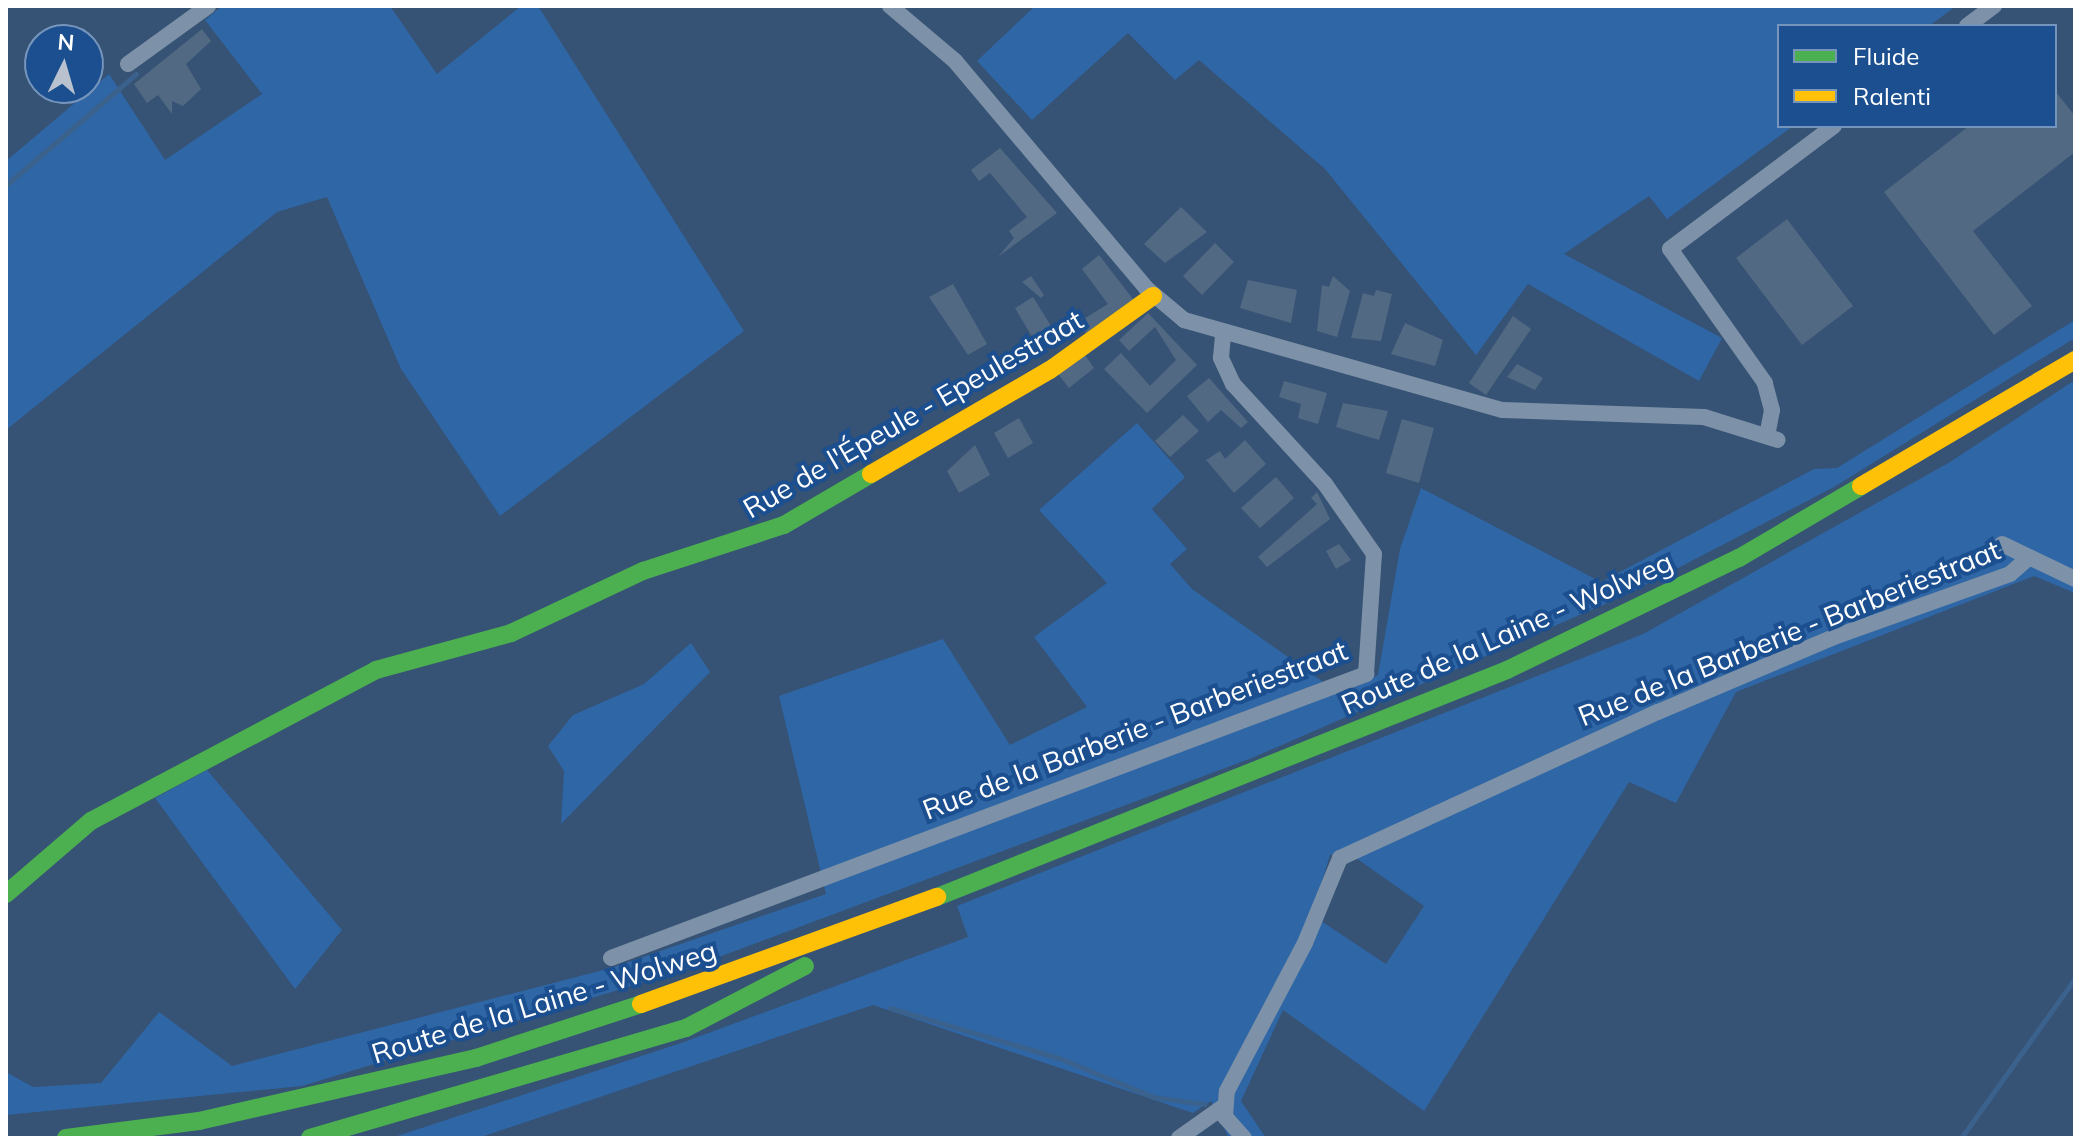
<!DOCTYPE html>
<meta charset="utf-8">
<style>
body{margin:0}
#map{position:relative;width:2081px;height:1144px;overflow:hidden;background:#365274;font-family:Mulish,sans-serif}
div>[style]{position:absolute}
.green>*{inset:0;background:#2f66a5}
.stream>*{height:5px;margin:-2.5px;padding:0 2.5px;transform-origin:2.5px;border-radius:2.5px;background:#3b618d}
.building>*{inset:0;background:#526984}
.street>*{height:16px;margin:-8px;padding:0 8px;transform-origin:8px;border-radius:8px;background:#7d92a8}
.fast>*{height:18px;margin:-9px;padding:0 9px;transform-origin:9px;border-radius:9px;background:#4caf50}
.slow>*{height:18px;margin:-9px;padding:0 9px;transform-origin:9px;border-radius:9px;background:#ffc107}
span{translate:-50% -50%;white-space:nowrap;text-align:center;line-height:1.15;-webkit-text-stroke:8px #1b4f8f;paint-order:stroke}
.street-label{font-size:28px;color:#fff}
.frame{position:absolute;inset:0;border:8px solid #fff;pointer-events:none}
.legend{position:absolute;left:1777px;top:24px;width:280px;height:104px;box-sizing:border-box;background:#1b4f8f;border:2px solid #7695bc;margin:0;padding:10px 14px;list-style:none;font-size:24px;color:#fff}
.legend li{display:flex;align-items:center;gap:16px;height:40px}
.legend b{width:40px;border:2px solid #7695bc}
.north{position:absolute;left:24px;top:24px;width:80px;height:80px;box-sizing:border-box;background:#1b4f8f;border:2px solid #7695bc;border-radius:50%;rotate:5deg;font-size:22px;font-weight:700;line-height:32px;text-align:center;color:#fff}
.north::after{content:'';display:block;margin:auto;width:28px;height:36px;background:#b9c2ce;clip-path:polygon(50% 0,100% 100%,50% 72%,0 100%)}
</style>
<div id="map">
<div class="green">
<div style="clip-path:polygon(222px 6px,390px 6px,437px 74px,521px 6px,538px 6px,744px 331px,500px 516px,401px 369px,327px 197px,277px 212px,6px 430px,6px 161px,109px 74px,165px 160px,262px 94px,205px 20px)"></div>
<div style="clip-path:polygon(1035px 6px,1956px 6px,1929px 26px,1779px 26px,1779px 126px,1793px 126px,1667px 219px,1649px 196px,1564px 254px,1722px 338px,1699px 381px,1528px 284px,1476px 355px,1325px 169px,1199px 60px,1175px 80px,1128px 33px,1032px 120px,977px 61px)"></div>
<div style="clip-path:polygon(2075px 320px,2075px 338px,1834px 487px,1630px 593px,1252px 758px,684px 970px,302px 1086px,6px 1115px,6px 1072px,33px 1087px,101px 1083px,159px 1012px,232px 1066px,611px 968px,826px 894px,779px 696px,943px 639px,1010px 745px,1087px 707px,1034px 637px,1107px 583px,1039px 510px,1137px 423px,1185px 477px,1152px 509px,1187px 549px,1170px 564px,1192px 589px,1340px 694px,1378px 675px,1400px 549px,1421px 488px,1601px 582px,1814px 469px,1837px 468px)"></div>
<div style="clip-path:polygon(evenodd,2075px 380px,2075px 593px,2034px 576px,1736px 692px,1676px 803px,1629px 782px,1424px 1111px,1283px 1010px,1241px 1101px,1266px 1138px,1229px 1138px,1211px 1101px,1193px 1113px,873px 1005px,478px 1138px,391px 1138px,684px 1042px,968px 937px,957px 906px,1643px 634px,1950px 462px,2075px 380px,1330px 855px,1356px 858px,1424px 906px,1386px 964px,1312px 915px,1330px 855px)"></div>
<div style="clip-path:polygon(691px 643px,710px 672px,561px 824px,564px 771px,548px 746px,573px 715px,644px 684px)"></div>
<div style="clip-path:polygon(207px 770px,342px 930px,295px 989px,155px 798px)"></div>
</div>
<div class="stream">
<div style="left:6px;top:185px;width:171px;rotate:-40.5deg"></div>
<div style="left:890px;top:1008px;width:176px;rotate:16.5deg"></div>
<div style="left:1059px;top:1058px;width:102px;rotate:22.5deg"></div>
<div style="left:1153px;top:1097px;width:52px;rotate:7.7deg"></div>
<div style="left:1961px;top:1138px;width:196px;rotate:-54.5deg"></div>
</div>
<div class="building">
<div style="clip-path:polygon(202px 29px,211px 41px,186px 64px,201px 89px,183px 106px,172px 101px,172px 114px,158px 95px,147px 103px,134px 84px)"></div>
<div style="clip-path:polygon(2055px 91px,2075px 116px,2075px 152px,1973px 231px,2032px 306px,1994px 335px,1884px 192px,1969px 126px,2055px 126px)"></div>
<div style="clip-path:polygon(1000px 148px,1057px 213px,998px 257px,1014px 238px,1009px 231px,1027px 217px,990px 173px,979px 181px,971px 170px)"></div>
<div style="clip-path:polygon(1181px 207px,1207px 232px,1165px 263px,1144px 244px)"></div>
<div style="clip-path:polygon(1787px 219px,1853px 306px,1802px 345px,1736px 258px)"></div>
<div style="clip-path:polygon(1215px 243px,1234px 262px,1202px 295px,1183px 276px)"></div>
<div style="clip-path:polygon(1099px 255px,1133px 299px,1086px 333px,1077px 323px,1108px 304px,1082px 269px)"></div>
<div style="clip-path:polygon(1031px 276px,1044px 295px,1041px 298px,1022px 282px)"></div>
<div style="clip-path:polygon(1333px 276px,1350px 291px,1337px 337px,1317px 331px,1322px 285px,1329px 287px)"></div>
<div style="clip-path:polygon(1248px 280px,1297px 290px,1291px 323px,1240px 308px)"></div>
<div style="clip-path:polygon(953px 284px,987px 344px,968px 355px,929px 297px)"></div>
<div style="clip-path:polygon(1376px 290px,1392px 294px,1381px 341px,1351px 338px,1363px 293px,1374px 296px)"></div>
<div style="clip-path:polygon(1033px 297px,1056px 334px,1037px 345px,1015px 308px)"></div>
<div style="clip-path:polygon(1148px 313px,1197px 365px,1147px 413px,1104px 369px,1121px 353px,1150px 386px,1176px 360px,1155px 327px,1129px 351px,1119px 340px)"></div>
<div style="clip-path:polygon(1513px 316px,1531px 329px,1486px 395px,1469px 383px)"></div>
<div style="clip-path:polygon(1405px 323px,1443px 340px,1435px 366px,1391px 354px)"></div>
<div style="clip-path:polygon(1085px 355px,1094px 368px,1069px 388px,1058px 374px)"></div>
<div style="clip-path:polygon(1517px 364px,1543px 378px,1535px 390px,1507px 377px)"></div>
<div style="clip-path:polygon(1209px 378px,1248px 422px,1241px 428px,1221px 410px,1208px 422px,1187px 396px)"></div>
<div style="clip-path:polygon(1284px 381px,1327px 393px,1318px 424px,1298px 418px,1301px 404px,1279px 397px)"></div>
<div style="clip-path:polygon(1343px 403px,1388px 411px,1379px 440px,1336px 427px)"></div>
<div style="clip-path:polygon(1183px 415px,1199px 431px,1170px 457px,1155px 441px)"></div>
<div style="clip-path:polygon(1019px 418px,1033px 443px,1008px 458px,994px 433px)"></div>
<div style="clip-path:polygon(1402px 419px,1434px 428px,1419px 483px,1386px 473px)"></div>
<div style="clip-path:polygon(1245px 440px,1266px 464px,1234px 493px,1206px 460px,1220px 451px,1225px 459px)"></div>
<div style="clip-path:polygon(975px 445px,990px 475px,959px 493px,947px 471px)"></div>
<div style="clip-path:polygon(1276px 477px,1294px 498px,1260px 528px,1241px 508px)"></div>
<div style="clip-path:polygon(1317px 492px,1330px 519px,1267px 567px,1258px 557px,1317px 504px,1311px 498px)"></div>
<div style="clip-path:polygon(1339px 544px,1351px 560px,1336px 569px,1326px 551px)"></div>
</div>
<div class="street">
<div style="left:890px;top:6px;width:85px;rotate:40.2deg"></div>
<div style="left:955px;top:61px;width:297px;rotate:49.9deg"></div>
<div style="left:1146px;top:288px;width:50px;rotate:40.1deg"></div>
<div style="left:1184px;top:320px;width:330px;rotate:15.8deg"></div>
<div style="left:1502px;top:410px;width:202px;rotate:2deg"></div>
<div style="left:1704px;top:417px;width:77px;rotate:17.3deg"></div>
<div style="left:1967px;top:26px;width:34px;rotate:-37deg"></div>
<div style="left:128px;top:64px;width:99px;rotate:-35.9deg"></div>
<div style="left:1767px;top:436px;width:26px;rotate:-79deg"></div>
<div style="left:1772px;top:410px;width:28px;rotate:-105deg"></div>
<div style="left:1765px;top:383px;width:164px;rotate:-125.3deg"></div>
<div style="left:1670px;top:249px;width:205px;rotate:-36.9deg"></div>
<div style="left:2002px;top:544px;width:81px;rotate:25.6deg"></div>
<div style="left:611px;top:958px;width:807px;rotate:-20.61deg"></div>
<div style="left:1366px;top:674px;width:120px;rotate:-86.2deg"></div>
<div style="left:1374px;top:554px;width:85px;rotate:-125deg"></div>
<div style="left:1325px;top:484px;width:136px;rotate:-132.6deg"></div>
<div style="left:1233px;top:384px;width:29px;rotate:-115deg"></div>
<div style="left:1221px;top:358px;width:21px;rotate:-85deg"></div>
<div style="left:1179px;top:1138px;width:54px;rotate:-35.2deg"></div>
<div style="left:1244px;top:1138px;width:28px;rotate:-132deg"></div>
<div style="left:1225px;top:1117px;width:26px;rotate:-86deg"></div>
<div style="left:1227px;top:1091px;width:167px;rotate:-62.2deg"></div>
<div style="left:1305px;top:943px;width:92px;rotate:-67.6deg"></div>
<div style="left:1340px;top:858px;width:350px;rotate:-24.7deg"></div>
<div style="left:1658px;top:712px;width:191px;rotate:-23.1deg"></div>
<div style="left:1834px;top:637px;width:187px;rotate:-19.7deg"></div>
<div style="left:2010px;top:574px;width:23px;rotate:-41deg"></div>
</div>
<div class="fast">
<div style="left:6px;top:894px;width:112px;rotate:-40.7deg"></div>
<div style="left:91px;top:821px;width:323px;rotate:-27.9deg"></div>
<div style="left:376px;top:670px;width:140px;rotate:-15.3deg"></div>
<div style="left:511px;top:633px;width:146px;rotate:-25.2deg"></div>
<div style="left:643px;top:571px;width:148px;rotate:-18.1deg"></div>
<div style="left:784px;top:525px;width:101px;rotate:-30.4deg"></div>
<div style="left:937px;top:897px;width:614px;rotate:-21.71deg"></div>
<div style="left:1507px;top:670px;width:258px;rotate:-25.8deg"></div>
<div style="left:1739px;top:558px;width:142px;rotate:-30.5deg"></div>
<div style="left:66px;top:1138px;width:134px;rotate:-7.3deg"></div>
<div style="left:199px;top:1121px;width:284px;rotate:-12.8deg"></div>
<div style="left:476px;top:1058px;width:174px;rotate:-18.1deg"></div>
<div style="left:310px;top:1138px;width:392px;rotate:-16.3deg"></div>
<div style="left:686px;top:1028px;width:134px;rotate:-27.5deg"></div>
</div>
<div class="slow">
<div style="left:871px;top:474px;width:207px;rotate:-30.2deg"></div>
<div style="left:1050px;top:370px;width:127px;rotate:-35.7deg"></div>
<div style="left:1861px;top:486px;width:248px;rotate:-30.5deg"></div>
<div style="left:641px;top:1004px;width:315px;rotate:-19.9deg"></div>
</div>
<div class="street-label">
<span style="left:913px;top:414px;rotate:-30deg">Rue de l'Épeule - Epeulestraat</span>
<span style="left:1507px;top:633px;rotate:-24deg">Route de la Laine - Wolweg</span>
<span style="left:1789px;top:633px;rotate:-22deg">Rue de la Barberie - Barberiestraat</span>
<span style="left:1135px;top:730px;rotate:-21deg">Rue de la Barberie - Barberiestraat</span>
<span style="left:544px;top:1002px;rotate:-17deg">Route de la Laine - Wolweg</span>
</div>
<div class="frame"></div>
<ul class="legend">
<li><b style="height:10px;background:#4caf50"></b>Fluide</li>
<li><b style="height:10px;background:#ffc107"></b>Ralenti</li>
</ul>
<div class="north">N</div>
</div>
